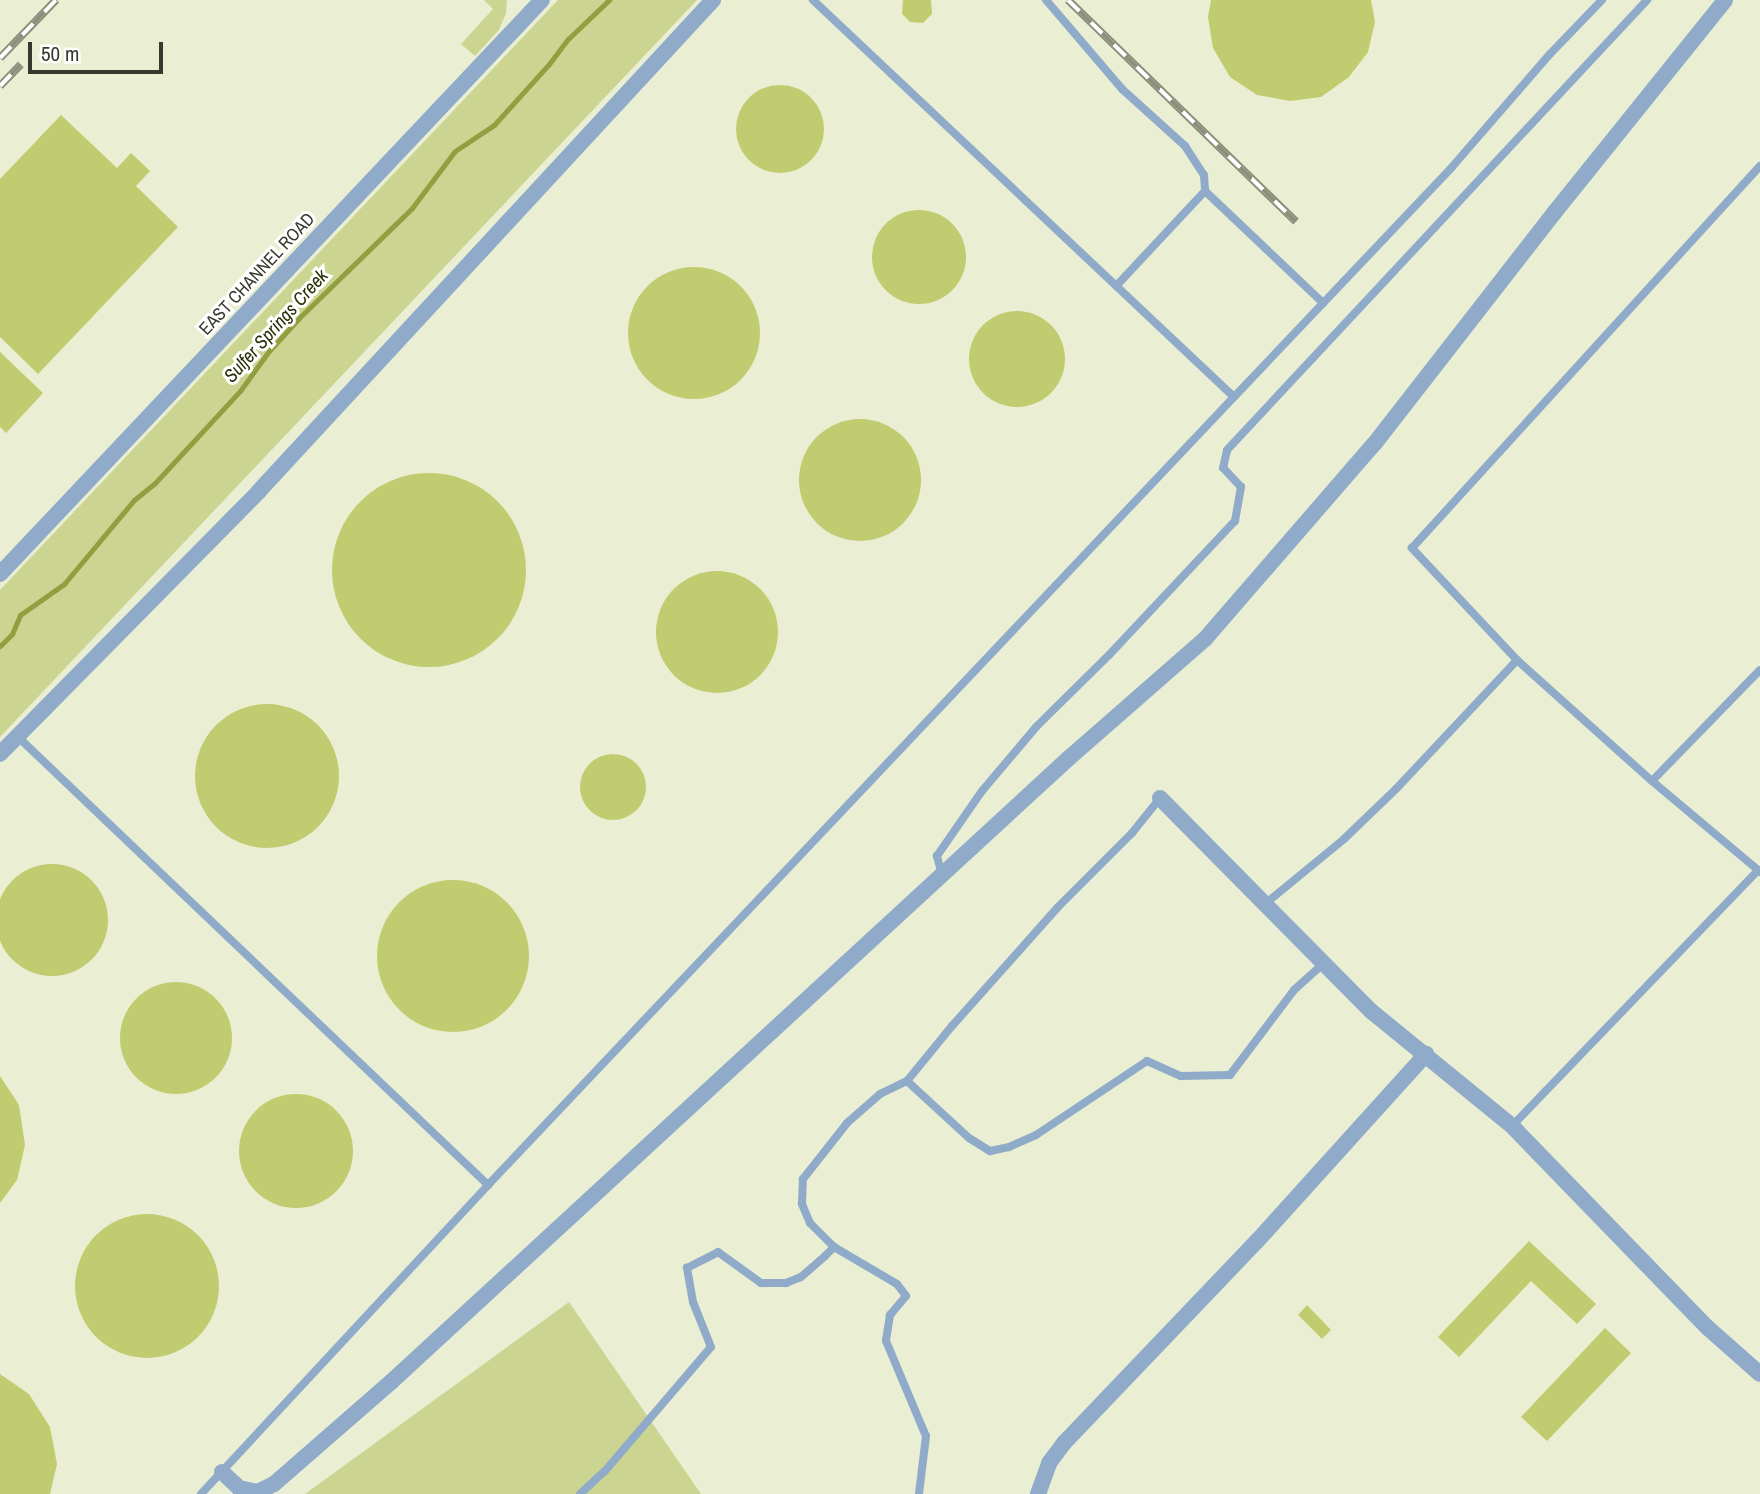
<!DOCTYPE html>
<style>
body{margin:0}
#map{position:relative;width:1760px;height:1494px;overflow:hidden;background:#eaefd3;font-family:"Archivo Narrow",sans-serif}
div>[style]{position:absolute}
.green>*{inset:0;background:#cbd591}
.stream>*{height:5px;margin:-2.5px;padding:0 2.5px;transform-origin:2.5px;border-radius:2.5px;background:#939e40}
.building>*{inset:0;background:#c0cc6f}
.round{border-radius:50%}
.service>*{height:8px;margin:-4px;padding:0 4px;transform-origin:4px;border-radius:4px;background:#8fabc9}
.minor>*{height:16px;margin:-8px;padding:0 8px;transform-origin:8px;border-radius:8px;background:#8fabc9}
.rail>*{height:8px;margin-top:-4px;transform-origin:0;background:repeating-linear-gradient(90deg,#fff 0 16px,#8c8f7c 0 32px);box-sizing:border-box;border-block:2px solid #8c8f7c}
span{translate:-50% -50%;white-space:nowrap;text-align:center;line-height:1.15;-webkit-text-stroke:6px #fff;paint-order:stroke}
.street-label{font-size:18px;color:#38392e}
.water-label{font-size:19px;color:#2b2f06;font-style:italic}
.scale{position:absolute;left:28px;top:42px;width:135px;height:32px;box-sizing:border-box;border:4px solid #38392e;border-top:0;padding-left:9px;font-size:21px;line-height:24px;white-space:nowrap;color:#38392e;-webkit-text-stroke:5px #fff;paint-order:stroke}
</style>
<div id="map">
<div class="green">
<div style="clip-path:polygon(484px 0,507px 0,506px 13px,499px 30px,475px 56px,461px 44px,493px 9px)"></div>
<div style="clip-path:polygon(558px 0,697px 0,0 737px,0 590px)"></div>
<div style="clip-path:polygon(569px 1302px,701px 1494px,305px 1494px)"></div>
</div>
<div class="stream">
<div style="left:0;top:646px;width:17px;rotate:-45deg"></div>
<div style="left:12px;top:634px;width:21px;rotate:-67deg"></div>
<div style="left:20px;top:615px;width:54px;rotate:-35.2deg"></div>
<div style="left:64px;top:584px;width:109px;rotate:-50.2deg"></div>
<div style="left:134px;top:500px;width:27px;rotate:-39deg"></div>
<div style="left:155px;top:483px;width:125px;rotate:-47.3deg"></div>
<div style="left:240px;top:391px;width:49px;rotate:-54.1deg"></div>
<div style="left:269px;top:351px;width:45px;rotate:-47.7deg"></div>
<div style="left:299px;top:318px;width:158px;rotate:-44.2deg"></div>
<div style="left:412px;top:208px;width:71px;rotate:-53deg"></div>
<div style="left:455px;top:151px;width:47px;rotate:-33.7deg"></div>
<div style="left:494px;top:125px;width:82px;rotate:-48deg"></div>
<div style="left:549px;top:64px;width:31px;rotate:-53deg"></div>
<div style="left:568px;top:39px;width:57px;rotate:-43.6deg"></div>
</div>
<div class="building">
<div style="clip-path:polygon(903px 0,931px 0,932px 14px,923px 23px,910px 22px,902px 14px)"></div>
<div style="clip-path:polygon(1211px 0,1371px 0,1375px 22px,1368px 52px,1349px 77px,1321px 97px,1290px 101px,1257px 95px,1230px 77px,1213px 48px,1208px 17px)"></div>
<div class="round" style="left:736px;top:85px;width:88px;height:88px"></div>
<div style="clip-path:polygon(61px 115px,117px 168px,131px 153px,150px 171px,136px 186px,178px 227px,38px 374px,0 337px,0 179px)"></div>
<div class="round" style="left:872px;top:210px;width:94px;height:94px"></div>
<div class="round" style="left:628px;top:267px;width:132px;height:132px"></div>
<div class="round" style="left:969px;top:311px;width:96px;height:96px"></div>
<div style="clip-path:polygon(0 352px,43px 393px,6px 433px,0 427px)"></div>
<div class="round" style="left:799px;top:419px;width:122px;height:122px"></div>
<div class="round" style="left:332px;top:473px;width:194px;height:194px"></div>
<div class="round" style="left:656px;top:571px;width:122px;height:122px"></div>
<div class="round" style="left:195px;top:704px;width:144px;height:144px"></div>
<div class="round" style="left:580px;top:754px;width:66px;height:66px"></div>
<div class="round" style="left:-4px;top:864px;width:112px;height:112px"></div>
<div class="round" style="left:377px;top:880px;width:152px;height:152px"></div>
<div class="round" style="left:120px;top:982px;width:112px;height:112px"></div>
<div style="clip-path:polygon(0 1076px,19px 1105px,25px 1145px,17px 1180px,0 1203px)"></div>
<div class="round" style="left:239px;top:1094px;width:114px;height:114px"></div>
<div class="round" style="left:75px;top:1214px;width:144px;height:144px"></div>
<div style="clip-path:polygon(1529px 1241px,1596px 1304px,1577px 1324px,1531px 1281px,1459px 1357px,1438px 1337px)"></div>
<div style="clip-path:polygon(1307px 1305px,1331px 1330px,1322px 1339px,1298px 1315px)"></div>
<div style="clip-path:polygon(1605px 1328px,1631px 1353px,1547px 1441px,1521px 1417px)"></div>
<div style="clip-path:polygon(0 1374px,29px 1394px,50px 1427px,57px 1464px,50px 1494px,0 1494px)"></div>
</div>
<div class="service">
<div style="left:1046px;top:0;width:117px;rotate:49.5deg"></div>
<div style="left:1122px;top:89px;width:85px;rotate:42.1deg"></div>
<div style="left:1185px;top:146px;width:35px;rotate:57deg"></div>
<div style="left:1204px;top:175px;width:16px;rotate:86deg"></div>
<div style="left:1205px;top:191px;width:130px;rotate:133.1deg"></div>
<div style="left:1205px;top:191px;width:163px;rotate:43.5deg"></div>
<div style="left:1234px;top:397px;width:317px;rotate:-46.5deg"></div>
<div style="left:1452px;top:167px;width:150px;rotate:-49.1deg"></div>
<div style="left:1550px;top:54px;width:75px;rotate:-46.1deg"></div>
<div style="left:1517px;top:660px;width:154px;rotate:-133.2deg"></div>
<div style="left:1412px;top:548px;width:517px;rotate:-47.67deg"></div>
<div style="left:17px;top:736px;width:651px;rotate:43.63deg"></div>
<div style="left:1652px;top:781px;width:155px;rotate:-45.8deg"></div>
<div style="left:942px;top:875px;width:20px;rotate:-105deg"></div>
<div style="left:937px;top:856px;width:79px;rotate:-55.3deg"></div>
<div style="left:982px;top:791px;width:84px;rotate:-49.8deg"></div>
<div style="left:1036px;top:727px;width:103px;rotate:-44.6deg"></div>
<div style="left:1109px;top:655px;width:184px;rotate:-46.8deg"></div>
<div style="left:1235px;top:521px;width:35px;rotate:-80deg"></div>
<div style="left:1241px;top:487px;width:26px;rotate:-133deg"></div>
<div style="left:1223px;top:468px;width:18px;rotate:-77deg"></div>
<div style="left:1227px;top:450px;width:616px;rotate:-46.97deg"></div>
<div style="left:1265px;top:904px;width:102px;rotate:-39.4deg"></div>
<div style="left:1344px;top:839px;width:72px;rotate:-43.9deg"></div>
<div style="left:1396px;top:789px;width:177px;rotate:-46.8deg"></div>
<div style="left:1517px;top:660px;width:181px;rotate:41.9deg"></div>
<div style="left:1652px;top:781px;width:138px;rotate:40deg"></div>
<div style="left:907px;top:1081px;width:84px;rotate:42.6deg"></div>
<div style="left:969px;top:1138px;width:25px;rotate:32deg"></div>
<div style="left:990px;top:1151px;width:19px;rotate:-12deg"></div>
<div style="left:1009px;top:1147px;width:30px;rotate:-24deg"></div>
<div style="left:1036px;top:1135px;width:133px;rotate:-33.7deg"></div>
<div style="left:1147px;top:1061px;width:37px;rotate:24deg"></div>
<div style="left:1181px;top:1076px;width:49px;rotate:-1.2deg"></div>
<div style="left:1230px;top:1075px;width:106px;rotate:-53deg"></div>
<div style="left:1294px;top:990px;width:40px;rotate:-42deg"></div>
<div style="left:1512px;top:1126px;width:355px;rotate:-46.1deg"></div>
<div style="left:1758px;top:870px;width:3px;rotate:45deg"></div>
<div style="left:834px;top:1247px;width:73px;rotate:30.4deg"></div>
<div style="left:897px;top:1284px;width:15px;rotate:53deg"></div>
<div style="left:906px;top:1296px;width:25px;rotate:130deg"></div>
<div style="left:890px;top:1315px;width:26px;rotate:99deg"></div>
<div style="left:886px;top:1341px;width:103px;rotate:67.2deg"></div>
<div style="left:926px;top:1436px;width:58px;rotate:96.9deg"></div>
<div style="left:201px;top:1494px;width:422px;rotate:-47.1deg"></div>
<div style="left:488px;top:1185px;width:1085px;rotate:-46.57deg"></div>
<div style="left:1234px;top:397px;width:579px;rotate:-136.68deg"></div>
<div style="left:580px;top:1494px;width:34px;rotate:-43deg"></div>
<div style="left:605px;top:1471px;width:163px;rotate:-49.5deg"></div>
<div style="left:711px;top:1347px;width:48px;rotate:-111.8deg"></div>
<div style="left:693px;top:1302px;width:35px;rotate:-100deg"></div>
<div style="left:687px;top:1268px;width:35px;rotate:-27deg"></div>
<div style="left:718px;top:1252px;width:53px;rotate:35.8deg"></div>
<div style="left:761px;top:1283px;width:25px"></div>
<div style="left:786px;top:1283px;width:16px;rotate:-22deg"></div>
<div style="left:801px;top:1277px;width:32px;rotate:-41deg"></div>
<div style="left:825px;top:1256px;width:13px;rotate:-45deg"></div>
<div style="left:834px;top:1247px;width:34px;rotate:-135deg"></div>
<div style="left:810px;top:1223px;width:21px;rotate:-113deg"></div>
<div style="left:802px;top:1204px;width:25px;rotate:-88deg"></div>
<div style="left:803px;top:1179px;width:71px;rotate:-51.8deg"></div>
<div style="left:847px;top:1123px;width:44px;rotate:-41.3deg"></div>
<div style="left:880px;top:1094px;width:30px;rotate:-26deg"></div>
<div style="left:907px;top:1081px;width:71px;rotate:-50.7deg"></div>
<div style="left:952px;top:1026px;width:159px;rotate:-48.3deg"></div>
<div style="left:1058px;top:907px;width:105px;rotate:-45deg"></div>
<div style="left:1132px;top:833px;width:45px;rotate:-51.3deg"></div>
</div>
<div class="minor">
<div style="left:0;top:574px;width:789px;rotate:-46.64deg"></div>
<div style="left:0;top:754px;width:369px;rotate:-45.4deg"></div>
<div style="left:259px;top:491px;width:669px;rotate:-47.24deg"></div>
<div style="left:1160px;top:798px;width:300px;rotate:45.3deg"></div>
<div style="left:1371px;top:1011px;width:182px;rotate:39.2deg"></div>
<div style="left:1512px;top:1126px;width:281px;rotate:45.9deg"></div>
<div style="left:1708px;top:1328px;width:69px;rotate:41.5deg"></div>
<div style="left:222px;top:1472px;width:23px;rotate:43deg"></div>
<div style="left:239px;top:1488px;width:19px;rotate:12deg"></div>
<div style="left:258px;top:1492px;width:18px;rotate:-27deg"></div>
<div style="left:274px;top:1484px;width:155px;rotate:-41.1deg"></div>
<div style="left:391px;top:1382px;width:921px;rotate:-42.63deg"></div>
<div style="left:1069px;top:758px;width:181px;rotate:-41.2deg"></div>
<div style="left:1205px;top:639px;width:259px;rotate:-49.1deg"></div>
<div style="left:1375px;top:443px;width:291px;rotate:-52.1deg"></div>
<div style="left:1554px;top:213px;width:273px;rotate:-51.2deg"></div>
<div style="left:1038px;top:1494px;width:33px;rotate:-70deg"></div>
<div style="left:1049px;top:1463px;width:25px;rotate:-53deg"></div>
<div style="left:1064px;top:1443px;width:281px;rotate:-46.3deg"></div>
<div style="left:1258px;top:1240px;width:251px;rotate:-47.9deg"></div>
</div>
<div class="rail">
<div style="left:1068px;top:0;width:318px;rotate:44.2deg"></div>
<div style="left:0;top:58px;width:81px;rotate:-46deg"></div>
<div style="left:0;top:86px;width:30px;rotate:-46deg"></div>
</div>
<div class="street-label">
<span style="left:257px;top:274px;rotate:-47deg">EAST CHANNEL ROAD</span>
</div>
<div class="water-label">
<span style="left:276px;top:326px;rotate:-48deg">Sulfer Springs Creek</span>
</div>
<div class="scale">50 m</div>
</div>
